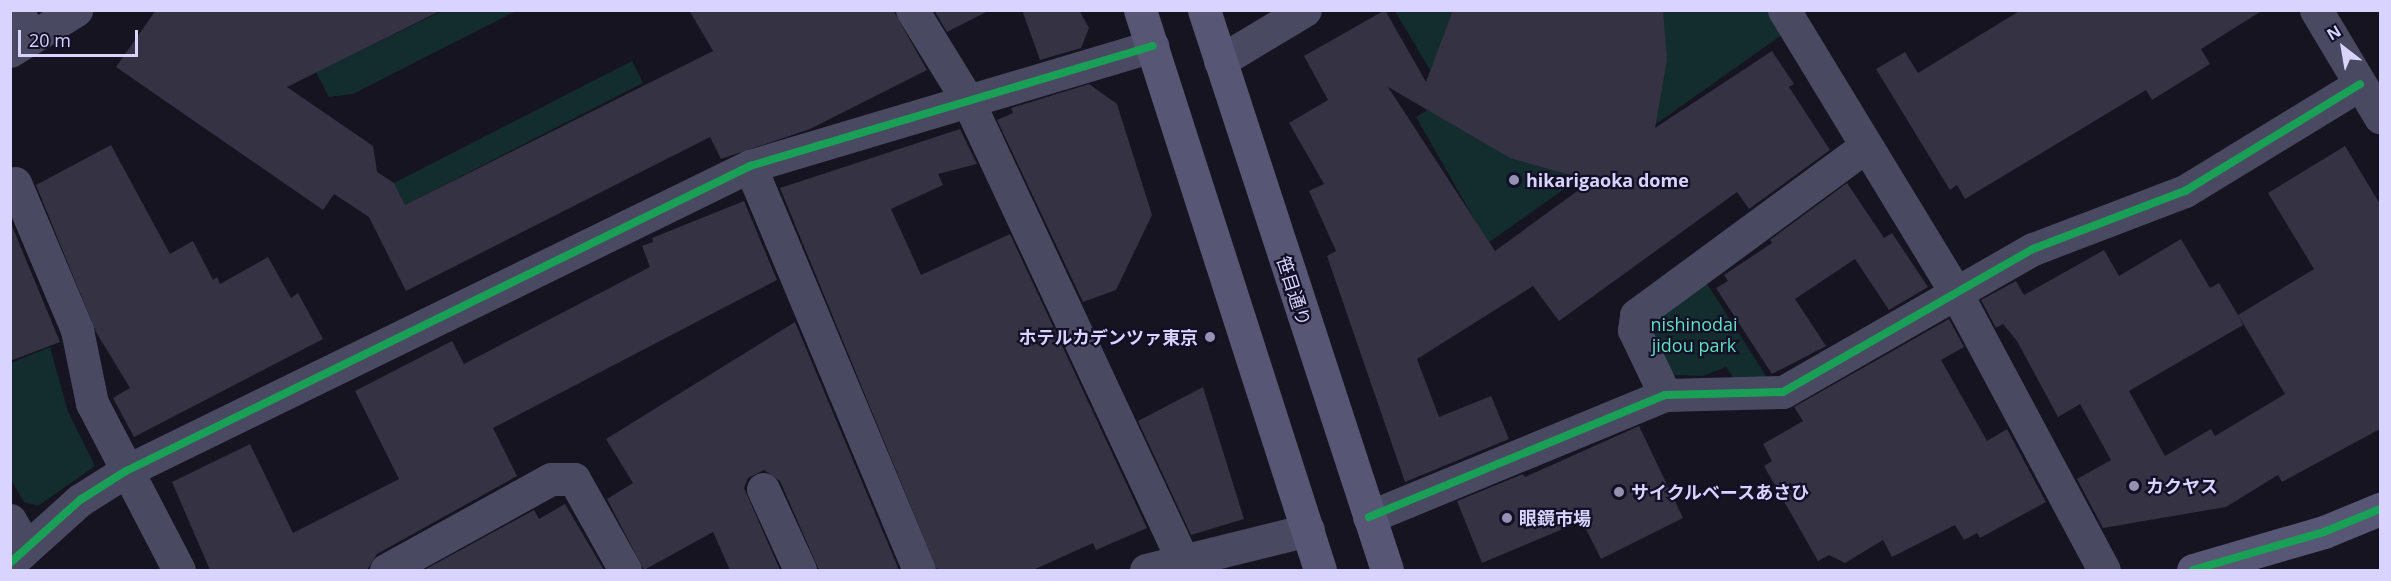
<!DOCTYPE html>
<meta charset="utf-8">
<style>
body{margin:0}
#map{position:relative;width:2391px;height:581px;overflow:hidden;background:#161421;font-family:"Open Sans","Noto Sans JP",sans-serif}
div>[style]{position:absolute}
.green>*{inset:0;background:#132c2d}
.building>*{inset:0;background:#343243}
.minor>*{height:33px;margin:-16.5px;padding:0 16.5px;transform-origin:16.5px;border-radius:16.5px;background:#4a4962}
.tertiary>*{height:33px;margin:-16.5px;padding:0 16.5px;transform-origin:16.5px;border-radius:16.5px;background:#4a4962}
.secondary>*{height:33px;margin:-16.5px;padding:0 16.5px;transform-origin:16.5px;border-radius:16.5px;background:#575674}
.cycleway>*{height:8px;margin:-4px;padding:0 4px;transform-origin:4px;border-radius:4px;background:#1a9f57}
.dots>*{width:16px;height:16px;translate:-50% -50%;box-sizing:border-box;border:3px solid #130f26;border-radius:50%}
span{translate:-50% -50%;white-space:nowrap;text-align:center;line-height:1.15;-webkit-text-stroke:4.5px #130f26;paint-order:stroke}
.poi-label{font-size:18px;color:#d9d4ff;font-weight:700}
.left{translate:0 -50%;text-align:left}
.right{translate:-100% -50%;text-align:right}
.street-label{font-size:18px;color:#d9d4ff}
.park-label{font-size:18px;color:#5fe0c0}
.frame{position:absolute;inset:0;border:12px solid #d9d4ff;pointer-events:none}
.north{position:absolute;left:2313px;top:18px;width:60px;height:60px;-webkit-text-stroke:4px #130f26;paint-order:stroke;rotate:329deg;font-size:16px;font-weight:700;line-height:24px;text-align:center;color:#d9d4ff}
.north::after{content:'';display:block;margin:auto;width:21px;height:27px;background:#d9d4ff;clip-path:polygon(50% 0,100% 100%,50% 72%,0 100%)}
.scale{position:absolute;left:18px;top:30px;width:120px;height:27px;box-sizing:border-box;border:3px solid #d9d4ff;border-top:0;padding-left:8px;font-size:18px;line-height:21px;white-space:nowrap;color:#d9d4ff;-webkit-text-stroke:4px #130f26;paint-order:stroke}
</style>
<div id="map">
<div class="green">
<div style="clip-path:polygon(442px 11px,516px 11px,353px 94px,329px 97px,316px 72px)"></div>
<div style="clip-path:polygon(1395px 11px,1773px 11px,1786px 32px,1488px 243px,1416px 117px,1447px 98px)"></div>
<div style="clip-path:polygon(632px 61px,643px 83px,405px 205px,394px 183px)"></div>
<div style="clip-path:polygon(1704px 279px,1770px 382px,1734px 379px,1726px 367px,1703px 376px,1674px 375px,1650px 337px,1653px 315px)"></div>
<div style="clip-path:polygon(50px 347px,68px 412px,95px 466px,38px 506px,24px 502px,11px 480px,11px 363px)"></div>
</div>
<div class="building">
<div style="clip-path:polygon(156px 10px,442px 10px,287px 87px,373px 146px,377px 172px,394px 183px,405px 205px,713px 51px,689px 10px,893px 10px,927px 70px,810px 129px,721px 159px,710px 137px,406px 291px,369px 217px,334px 194px,323px 210px,116px 67px)"></div>
<div style="clip-path:polygon(934px 10px,990px 10px,947px 32px)"></div>
<div style="clip-path:polygon(1022px 10px,1079px 10px,1089px 28px,1081px 48px,1040px 60px)"></div>
<div style="clip-path:polygon(evenodd,1385px 10px,1426px 82px,1453px 10px,1663px 10px,1667px 60px,1655px 128px,1772px 51px,1794px 84px,1789px 87px,1830px 150px,1749px 209px,1737px 192px,1559px 321px,1533px 286px,1417px 359px,1439px 417px,1491px 396px,1509px 439px,1405px 482px,1327px 256px,1336px 251px,1309px 191px,1324px 184px,1289px 123px,1328px 100px,1304px 56px,1385px 10px,1388px 87px,1510px 158px,1591px 181px,1495px 251px,1388px 87px)"></div>
<div style="clip-path:polygon(2021px 10px,2263px 10px,2201px 49px,2210px 64px,2152px 100px,2146px 90px,1965px 199px,1957px 185px,1950px 190px,1876px 69px,1905px 52px,1918px 73px)"></div>
<div style="clip-path:polygon(1089px 84px,1117px 104px,1152px 215px,1116px 290px,1083px 302px,997px 120px,1013px 113px,1011px 108px)"></div>
<div style="clip-path:polygon(960px 129px,977px 164px,938px 174px,943px 185px,891px 209px,921px 275px,1010px 234px,1147px 528px,1096px 550px,1093px 543px,1033px 570px,937px 570px,780px 188px)"></div>
<div style="clip-path:polygon(111px 145px,170px 254px,193px 241px,213px 280px,217px 277px,220px 284px,268px 257px,291px 298px,298px 293px,323px 339px,134px 437px,113px 398px,130px 388px,96px 332px,36px 185px)"></div>
<div style="clip-path:polygon(evenodd,2345px 146px,2380px 204px,2380px 429px,2282px 482px,2278px 475px,2226px 507px,2103px 528px,2077px 479px,2111px 460px,2080px 404px,2058px 417px,2017px 341px,2003px 324px,1996px 328px,1981px 300px,2016px 281px,2024px 295px,2104px 250px,2119px 276px,2181px 239px,2210px 288px,2219px 283px,2238px 315px,2314px 269px,2268px 193px,2345px 146px,2238px 315px,2285px 394px,2215px 436px,2211px 429px,2165px 456px,2129px 391px,2243px 325px,2238px 315px)"></div>
<div style="clip-path:polygon(1847px 183px,1884px 238px,1892px 233px,1928px 287px,1889px 310px,1855px 259px,1795px 299px,1826px 346px,1772px 374px,1716px 288px,1728px 281px,1724px 275px,1772px 243px,1770px 240px)"></div>
<div style="clip-path:polygon(744px 201px,777px 280px,493px 428px,517px 476px,377px 554px,367px 570px,210px 570px,172px 482px,250px 444px,293px 533px,399px 479px,355px 391px,452px 341px,464px 364px,650px 267px,642px 246px,653px 242px,652px 238px)"></div>
<div style="clip-path:polygon(10px 221px,60px 342px,10px 361px)"></div>
<div style="clip-path:polygon(1949px 319px,1964px 347px,1941px 360px,1987px 441px,2007px 429px,2046px 502px,1980px 538px,1977px 533px,1964px 540px,1955px 525px,1892px 557px,1883px 540px,1845px 563px,1829px 555px,1818px 561px,1764px 466px,1772px 461px,1763px 444px,1803px 421px,1794px 407px)"></div>
<div style="clip-path:polygon(795px 322px,899px 570px,819px 570px,780px 481px,764px 470px,748px 478px,744px 488px,780px 570px,730px 570px,713px 532px,644px 570px,607px 499px,633px 483px,606px 439px)"></div>
<div style="clip-path:polygon(1203px 387px,1244px 519px,1191px 535px,1138px 421px)"></div>
<div style="clip-path:polygon(1639px 426px,1683px 518px,1601px 559px,1582px 521px,1482px 563px,1457px 501px,1523px 474px,1525px 477px)"></div>
<div style="clip-path:polygon(565px 504px,604px 570px,424px 570px,534px 510px,539px 519px)"></div>
</div>
<div class="minor">
<div style="left:16px;top:10px;width:31px;rotate:59deg"></div>
<div style="left:912px;top:10px;width:107px;rotate:58.4deg"></div>
<div style="left:968px;top:101px;width:508px;rotate:64.95deg"></div>
<div style="left:1784px;top:10px;width:329px;rotate:58.7deg"></div>
<div style="left:1955px;top:291px;width:316px;rotate:61.9deg"></div>
<div style="left:10px;top:51px;width:78px;rotate:-31.8deg"></div>
<div style="left:750px;top:166px;width:438px;rotate:67.3deg"></div>
<div style="left:15px;top:183px;width:160px;rotate:67.1deg"></div>
<div style="left:77px;top:330px;width:75px;rotate:78.4deg"></div>
<div style="left:92px;top:403px;width:188px;rotate:62.5deg"></div>
<div style="left:1665px;top:395px;width:72px;rotate:-115.5deg"></div>
<div style="left:1634px;top:330px;width:15px;rotate:-82deg"></div>
<div style="left:1636px;top:315px;width:285px;rotate:-36.3deg"></div>
<div style="left:763px;top:489px;width:89px;rotate:65.4deg"></div>
<div style="left:1369px;top:517px;width:320px;rotate:-22.4deg"></div>
<div style="left:1665px;top:395px;width:118px;rotate:-1.5deg"></div>
<div style="left:1783px;top:392px;width:288px;rotate:-29.8deg"></div>
<div style="left:2033px;top:249px;width:163px;rotate:-20.9deg"></div>
<div style="left:2185px;top:191px;width:205px;rotate:-31.4deg"></div>
<div style="left:10px;top:520px;width:32px;rotate:60deg"></div>
<div style="left:10px;top:563px;width:94px;rotate:-42deg"></div>
<div style="left:80px;top:500px;width:54px;rotate:-32.2deg"></div>
<div style="left:126px;top:471px;width:695px;rotate:-26.05deg"></div>
<div style="left:750px;top:166px;width:420px;rotate:-16.6deg"></div>
<div style="left:386px;top:570px;width:188px;rotate:-28.9deg"></div>
<div style="left:551px;top:479px;width:23px"></div>
<div style="left:574px;top:479px;width:104px;rotate:60.7deg"></div>
<div style="left:1146px;top:570px;width:167px;rotate:-13.9deg"></div>
</div>
<div class="tertiary">
<div style="left:2316px;top:10px;width:125px;rotate:59.1deg"></div>
<div style="left:1220px;top:61px;width:99px;rotate:-31deg"></div>
</div>
<div class="secondary">
<div style="left:1140px;top:10px;width:588px;rotate:72.18deg"></div>
<div style="left:1204px;top:10px;width:589px;rotate:71.9deg"></div>
<div style="left:2193px;top:570px;width:136px;rotate:-16.2deg"></div>
<div style="left:2324px;top:532px;width:61px;rotate:-22.3deg"></div>
</div>
<div class="cycleway">
<div style="left:1369px;top:517px;width:320px;rotate:-22.4deg"></div>
<div style="left:1665px;top:395px;width:118px;rotate:-1.5deg"></div>
<div style="left:1783px;top:392px;width:288px;rotate:-29.8deg"></div>
<div style="left:2033px;top:249px;width:163px;rotate:-20.9deg"></div>
<div style="left:2185px;top:191px;width:205px;rotate:-31.4deg"></div>
<div style="left:10px;top:563px;width:94px;rotate:-42deg"></div>
<div style="left:80px;top:500px;width:54px;rotate:-32.2deg"></div>
<div style="left:126px;top:471px;width:695px;rotate:-26.05deg"></div>
<div style="left:750px;top:166px;width:420px;rotate:-16.6deg"></div>
<div style="left:2193px;top:570px;width:136px;rotate:-16.2deg"></div>
<div style="left:2324px;top:532px;width:61px;rotate:-22.3deg"></div>
</div>
<div class="dots">
<div style="left:1514px;top:180px;background:#9591b1"></div>
<div style="left:1210px;top:337px;background:#9591b1"></div>
<div style="left:2134px;top:486px;background:#9591b1"></div>
<div style="left:1619px;top:492px;background:#9591b1"></div>
<div style="left:1507px;top:518px;background:#9591b1"></div>
</div>
<div class="poi-label">
<span class="left" style="left:1526px;top:180px">hikarigaoka dome</span>
<span class="right" style="left:1198px;top:337px">ホテルカデンツァ東京</span>
<span class="left" style="left:2146px;top:486px">カクヤス</span>
<span class="left" style="left:1631px;top:492px">サイクルベースあさひ</span>
<span class="left" style="left:1519px;top:518px">眼鏡市場</span>
</div>
<div class="street-label">
<span style="left:1294px;top:291px;rotate:72deg">笹目通り</span>
</div>
<div class="park-label">
<span style="left:1694px;top:335px">nishinodai<br>jidou park</span>
</div>
<div class="frame"></div>
<div class="north">N</div>
<div class="scale">20 m</div>
</div>
